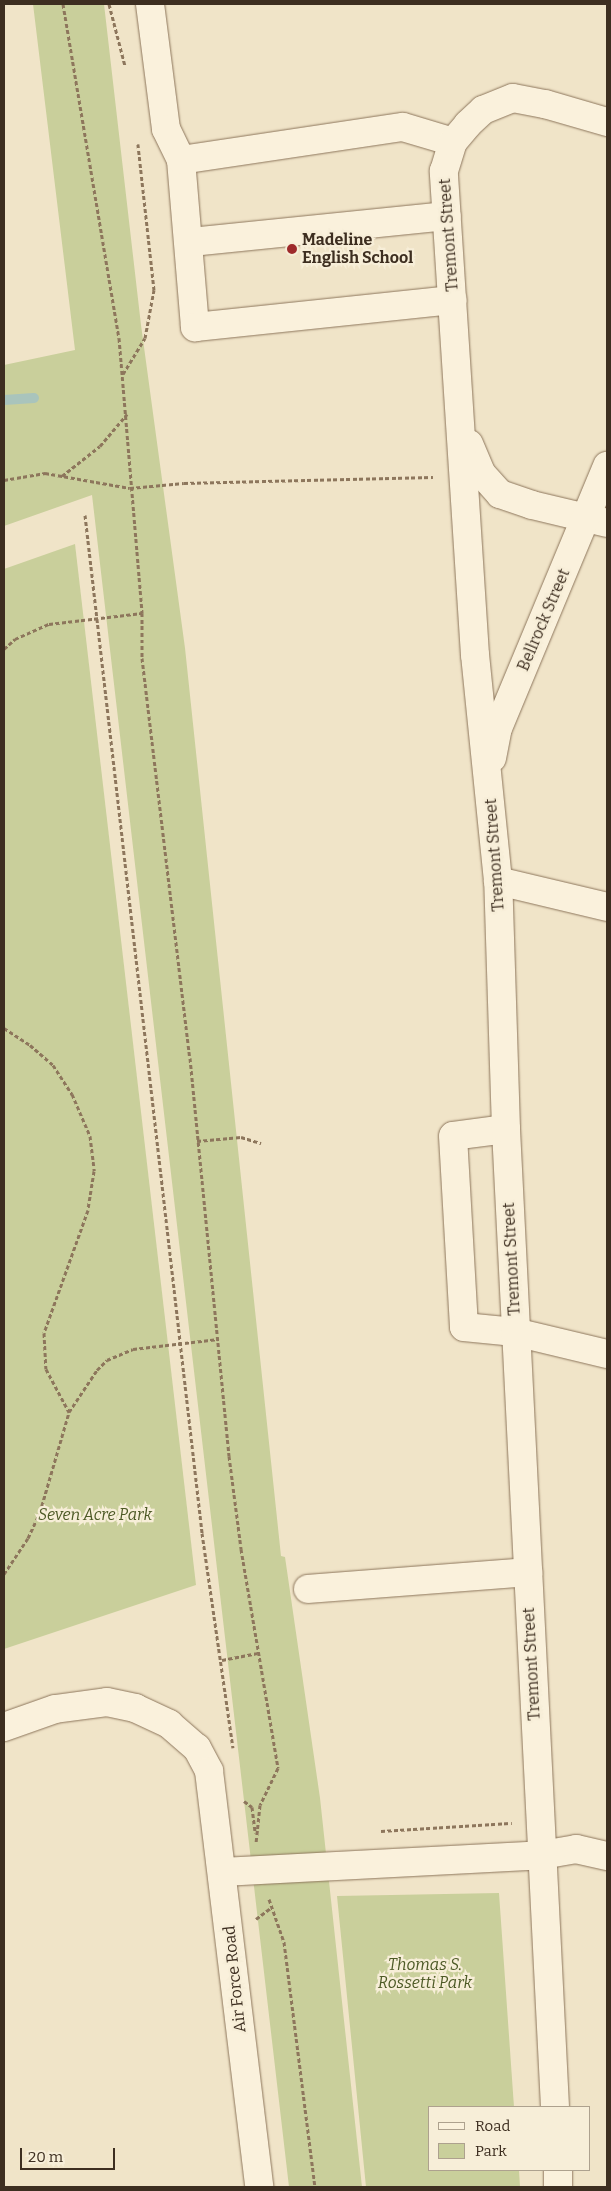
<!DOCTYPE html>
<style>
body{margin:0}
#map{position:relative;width:611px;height:2191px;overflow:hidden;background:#f0e4c8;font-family:Bitter,serif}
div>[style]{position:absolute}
.green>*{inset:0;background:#c9cf9b}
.stream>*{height:10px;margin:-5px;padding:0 5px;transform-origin:5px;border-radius:5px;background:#a9c4bc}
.path>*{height:3px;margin-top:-1.5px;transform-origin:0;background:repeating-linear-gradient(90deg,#8d765c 0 4px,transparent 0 6.5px)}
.roads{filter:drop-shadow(0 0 1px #8d765c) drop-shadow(0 0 1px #8d765c)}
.minor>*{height:28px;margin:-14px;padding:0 14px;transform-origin:14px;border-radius:14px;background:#faf1dc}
.dots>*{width:14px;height:14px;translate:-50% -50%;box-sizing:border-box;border:2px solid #f7eed8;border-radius:50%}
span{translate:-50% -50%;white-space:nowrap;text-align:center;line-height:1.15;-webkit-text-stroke:4.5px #f7eed8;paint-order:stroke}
.street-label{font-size:16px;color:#3d2e20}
.poi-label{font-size:16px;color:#3d2e20;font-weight:700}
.left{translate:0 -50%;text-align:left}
.park-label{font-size:16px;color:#4d5a26;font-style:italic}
.frame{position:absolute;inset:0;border:5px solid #3d2e20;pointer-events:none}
.legend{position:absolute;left:428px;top:2106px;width:162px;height:65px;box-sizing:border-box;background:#f7eed8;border:1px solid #ada18e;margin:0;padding:6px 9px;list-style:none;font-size:15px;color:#3d2e20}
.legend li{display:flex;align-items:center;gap:10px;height:25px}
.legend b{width:25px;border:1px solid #ada18e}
.scale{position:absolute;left:20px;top:2148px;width:95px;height:22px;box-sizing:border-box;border:2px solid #3d2e20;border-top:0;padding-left:6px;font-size:15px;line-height:18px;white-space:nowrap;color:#3d2e20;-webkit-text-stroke:4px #f7eed8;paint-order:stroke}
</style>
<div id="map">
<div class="green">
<div style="clip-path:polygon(33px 4px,104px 4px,141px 325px,185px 648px,281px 1556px,285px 1557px,320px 1798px,362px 2187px,289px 2187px,92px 495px,4px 526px,4px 365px,75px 350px)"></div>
<div style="clip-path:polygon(75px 544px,196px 1585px,4px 1649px,4px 569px)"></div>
<div style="clip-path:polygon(499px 1893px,514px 2107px,430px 2107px,430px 2170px,519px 2170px,520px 2187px,366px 2187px,337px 1896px)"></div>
</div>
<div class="stream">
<div style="left:4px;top:400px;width:30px;rotate:-4deg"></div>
</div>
<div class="path">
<div style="left:63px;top:4px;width:339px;rotate:80.5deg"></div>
<div style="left:119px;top:338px;width:276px;rotate:85.2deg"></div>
<div style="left:142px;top:613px;width:45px;rotate:90deg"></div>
<div style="left:142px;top:658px;width:403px;rotate:83.2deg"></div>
<div style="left:190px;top:1058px;width:400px;rotate:84.4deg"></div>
<div style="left:229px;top:1456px;width:94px;rotate:82.6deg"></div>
<div style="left:241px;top:1549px;width:222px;rotate:80.4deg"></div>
<div style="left:278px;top:1768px;width:41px;rotate:115.9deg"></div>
<div style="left:260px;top:1805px;width:37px;rotate:96deg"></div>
<div style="left:109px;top:4px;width:64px;rotate:75.5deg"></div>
<div style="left:123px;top:374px;width:42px;rotate:-58.6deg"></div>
<div style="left:145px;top:338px;width:49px;rotate:-79.4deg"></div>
<div style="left:154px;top:290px;width:147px;rotate:-96.3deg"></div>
<div style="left:62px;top:476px;width:48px;rotate:-38.3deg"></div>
<div style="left:100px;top:446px;width:42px;rotate:-49.8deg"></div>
<div style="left:4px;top:480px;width:42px;rotate:-9.7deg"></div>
<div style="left:45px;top:473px;width:86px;rotate:10deg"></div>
<div style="left:130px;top:488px;width:54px;rotate:-5.3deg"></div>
<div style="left:184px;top:483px;width:249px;rotate:-1.4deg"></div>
<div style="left:85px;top:515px;width:1025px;rotate:83.44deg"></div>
<div style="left:202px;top:1533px;width:217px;rotate:81.8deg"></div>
<div style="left:4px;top:649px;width:15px;rotate:-42deg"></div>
<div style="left:15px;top:639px;width:37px;rotate:-24deg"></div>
<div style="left:49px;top:624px;width:94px;rotate:-6.7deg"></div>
<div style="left:4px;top:1028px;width:31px;rotate:33deg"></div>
<div style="left:30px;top:1045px;width:30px;rotate:41deg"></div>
<div style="left:53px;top:1065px;width:35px;rotate:57deg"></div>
<div style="left:72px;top:1094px;width:46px;rotate:66.8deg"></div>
<div style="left:90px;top:1136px;width:35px;rotate:83deg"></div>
<div style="left:94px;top:1171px;width:39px;rotate:99deg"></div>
<div style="left:88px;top:1210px;width:131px;rotate:109.7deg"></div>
<div style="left:44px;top:1333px;width:36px;rotate:87deg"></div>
<div style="left:46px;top:1369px;width:49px;rotate:61.9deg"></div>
<div style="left:197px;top:1141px;width:44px;rotate:-5.2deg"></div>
<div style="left:241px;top:1137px;width:21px;rotate:17deg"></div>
<div style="left:4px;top:1574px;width:43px;rotate:-56.3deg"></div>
<div style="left:28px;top:1538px;width:29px;rotate:-65deg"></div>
<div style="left:40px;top:1512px;width:104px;rotate:-73.8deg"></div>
<div style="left:69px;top:1412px;width:50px;rotate:-56.3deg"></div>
<div style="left:97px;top:1370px;width:14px;rotate:-45deg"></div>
<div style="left:107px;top:1360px;width:28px;rotate:-23deg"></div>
<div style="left:133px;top:1349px;width:86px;rotate:-6.7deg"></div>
<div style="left:222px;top:1660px;width:36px;rotate:-11deg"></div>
<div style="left:244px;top:1801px;width:10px;rotate:37deg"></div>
<div style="left:252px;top:1807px;width:26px;rotate:83deg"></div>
<div style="left:381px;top:1831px;width:131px;rotate:-3.5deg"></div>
<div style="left:269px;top:1899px;width:46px;rotate:70.8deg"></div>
<div style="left:284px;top:1942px;width:247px;rotate:82.8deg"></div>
<div style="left:256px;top:1919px;width:20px;rotate:-37deg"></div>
</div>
<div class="roads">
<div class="minor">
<div style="left:150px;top:4px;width:126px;rotate:82.7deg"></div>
<div style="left:166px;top:129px;width:34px;rotate:64deg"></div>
<div style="left:181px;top:160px;width:168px;rotate:85.2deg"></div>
<div style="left:195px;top:327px;width:259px;rotate:-6deg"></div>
<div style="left:181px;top:160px;width:224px;rotate:-8.5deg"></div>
<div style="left:403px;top:127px;width:52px;rotate:16.7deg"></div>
<div style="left:191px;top:242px;width:257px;rotate:-5.8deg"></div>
<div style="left:469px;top:444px;width:33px;rotate:67deg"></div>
<div style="left:482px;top:474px;width:27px;rotate:48deg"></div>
<div style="left:500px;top:494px;width:34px;rotate:19deg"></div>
<div style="left:532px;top:505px;width:77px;rotate:13.5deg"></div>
<div style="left:492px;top:758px;width:31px;rotate:-79deg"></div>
<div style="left:498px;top:728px;width:284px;rotate:-67.4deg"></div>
<div style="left:498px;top:881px;width:112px;rotate:13.4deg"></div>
<div style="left:506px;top:1129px;width:53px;rotate:172.5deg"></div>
<div style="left:453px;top:1136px;width:191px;rotate:86.7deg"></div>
<div style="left:464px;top:1327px;width:51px;rotate:5.6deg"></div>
<div style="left:515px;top:1332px;width:95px;rotate:13.4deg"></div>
<div style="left:308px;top:1589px;width:221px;rotate:-4.4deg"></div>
<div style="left:4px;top:1727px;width:54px;rotate:-19.4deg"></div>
<div style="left:55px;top:1709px;width:52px;rotate:-7.7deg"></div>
<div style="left:107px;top:1702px;width:29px;rotate:12deg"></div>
<div style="left:135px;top:1708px;width:38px;rotate:25deg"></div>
<div style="left:169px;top:1724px;width:37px;rotate:41deg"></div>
<div style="left:197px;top:1748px;width:26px;rotate:62deg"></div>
<div style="left:209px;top:1771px;width:419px;rotate:83.1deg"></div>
<div style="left:222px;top:1872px;width:320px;rotate:-3deg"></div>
<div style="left:542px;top:1855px;width:35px;rotate:-10deg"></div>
<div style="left:576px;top:1849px;width:32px;rotate:13deg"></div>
<div style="left:555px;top:2107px;width:979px;rotate:-92.87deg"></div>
<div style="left:506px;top:1129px;width:248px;rotate:-91.8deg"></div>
<div style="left:498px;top:881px;width:227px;rotate:-95.8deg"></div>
<div style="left:475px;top:655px;width:485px;rotate:-93.7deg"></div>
<div style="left:444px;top:171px;width:30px;rotate:-73deg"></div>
<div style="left:453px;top:142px;width:23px;rotate:-50deg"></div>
<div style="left:468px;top:124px;width:21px;rotate:-43deg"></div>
<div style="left:483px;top:110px;width:32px;rotate:-22deg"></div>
<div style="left:513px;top:98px;width:33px;rotate:11deg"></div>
<div style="left:545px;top:104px;width:65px;rotate:16.2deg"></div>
<div style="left:558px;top:2170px;width:17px;rotate:90deg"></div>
</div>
</div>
<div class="dots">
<div style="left:292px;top:249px;background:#9e2a2b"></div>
</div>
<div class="street-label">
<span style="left:449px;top:235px;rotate:-94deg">Tremont Street</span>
<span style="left:544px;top:620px;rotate:-67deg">Bellrock Street</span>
<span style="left:495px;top:855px;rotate:-94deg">Tremont Street</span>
<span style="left:512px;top:1259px;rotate:-93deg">Tremont Street</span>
<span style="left:532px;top:1664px;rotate:-93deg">Tremont Street</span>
<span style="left:235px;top:1979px;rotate:-96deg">Air Force Road</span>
</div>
<div class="poi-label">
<span class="left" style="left:302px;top:249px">Madeline<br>English School</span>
</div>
<div class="park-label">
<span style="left:95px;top:1515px">Seven Acre Park</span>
<span style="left:425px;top:1974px">Thomas S.<br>Rossetti Park</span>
</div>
<div class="frame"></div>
<ul class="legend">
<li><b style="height:6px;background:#faf1dc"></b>Road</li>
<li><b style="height:14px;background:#c9cf9b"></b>Park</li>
</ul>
<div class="scale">20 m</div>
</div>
